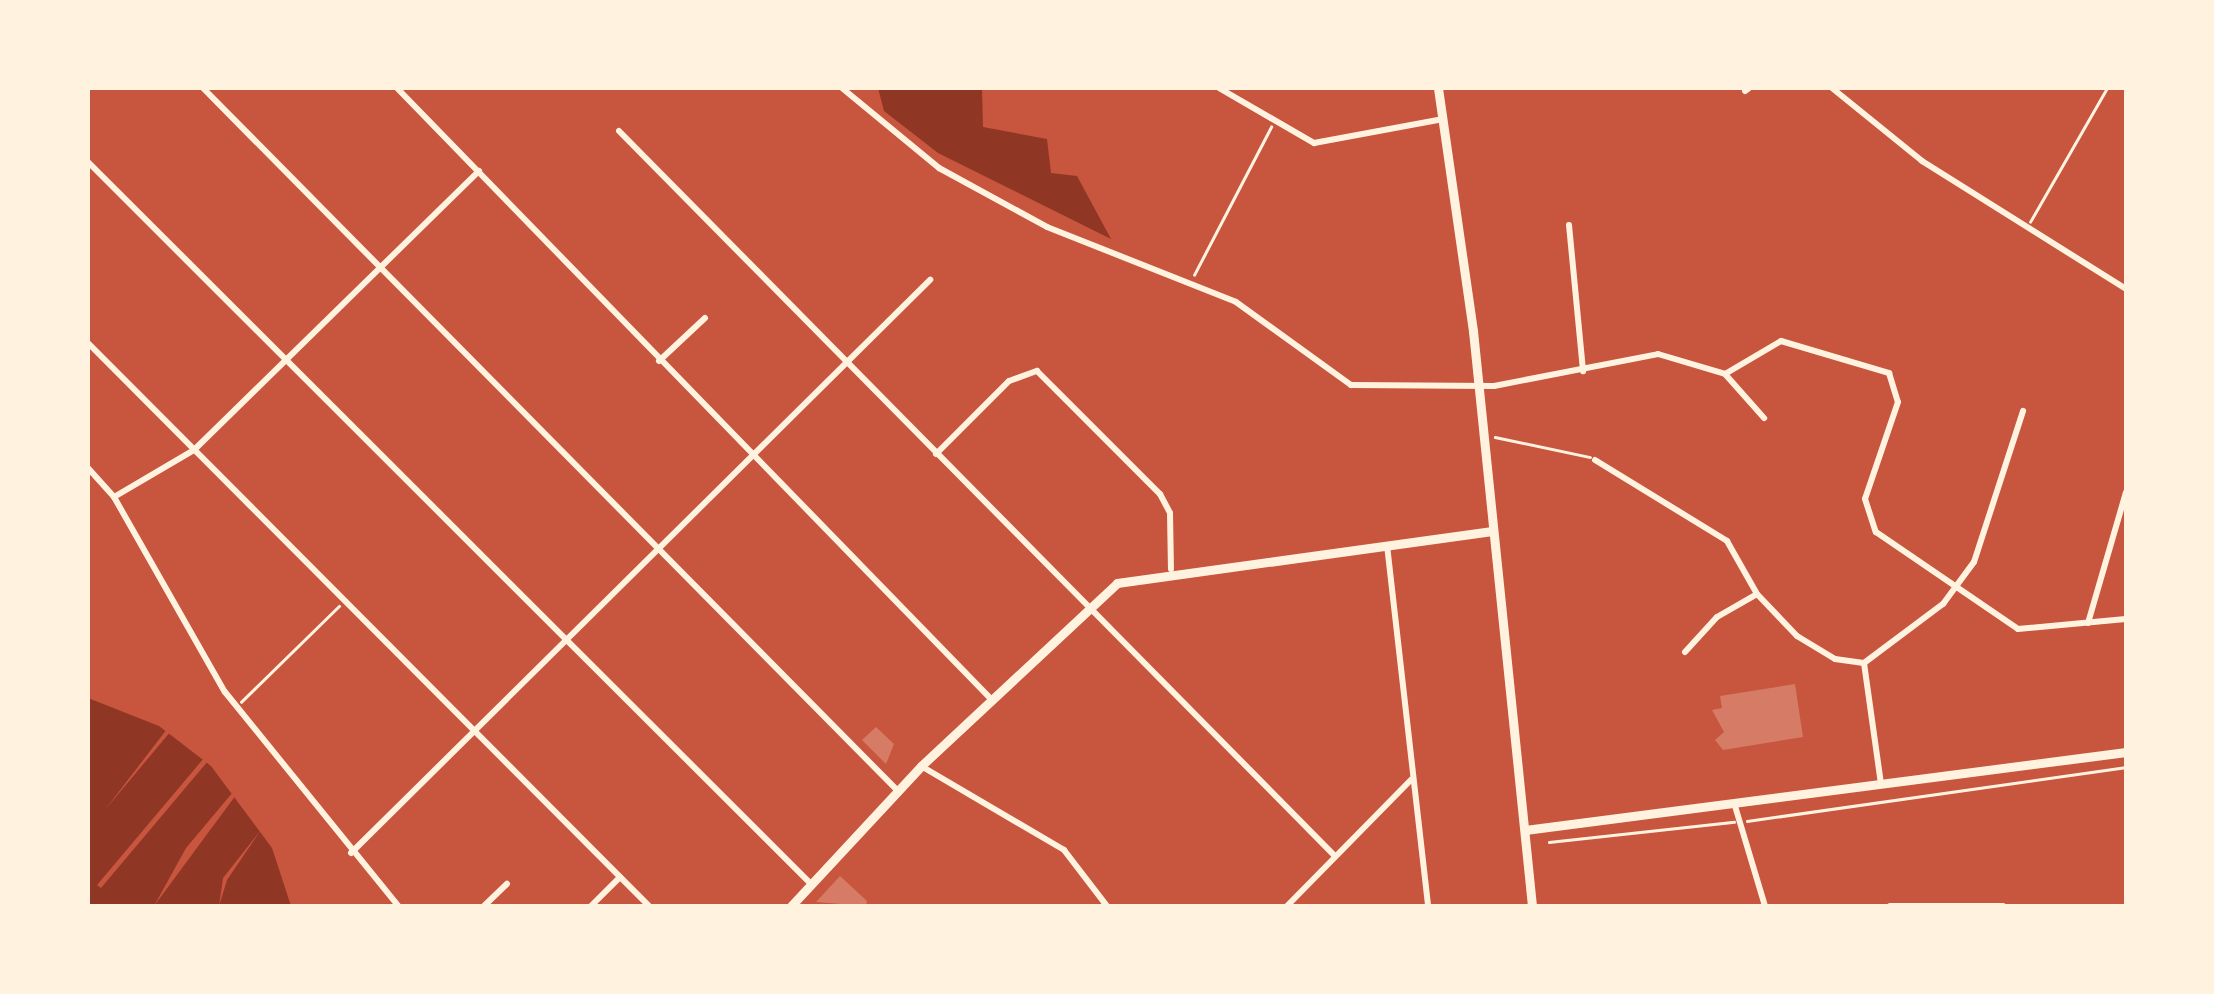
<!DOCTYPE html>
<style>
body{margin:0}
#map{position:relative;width:2214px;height:994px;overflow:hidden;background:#c8553d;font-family:"PT Sans",sans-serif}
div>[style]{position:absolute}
.water>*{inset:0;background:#8f3625}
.pier>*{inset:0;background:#c8553d}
.building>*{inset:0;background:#d67c66}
.path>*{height:2.5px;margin:-1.25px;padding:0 1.25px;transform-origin:1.25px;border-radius:1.25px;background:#fff3e0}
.minor>*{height:6px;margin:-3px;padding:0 3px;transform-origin:3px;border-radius:3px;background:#fff3e0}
.secondary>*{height:9px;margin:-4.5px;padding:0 4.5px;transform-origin:4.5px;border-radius:4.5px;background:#fff3e0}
span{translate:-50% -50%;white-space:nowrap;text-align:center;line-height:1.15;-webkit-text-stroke:8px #fff3e0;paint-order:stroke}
.frame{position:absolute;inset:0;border:90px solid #fff3e0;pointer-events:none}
</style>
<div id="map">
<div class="water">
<div style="clip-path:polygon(878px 88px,982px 88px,983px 127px,1047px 139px,1051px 173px,1077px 176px,1111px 239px,938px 153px,884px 111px)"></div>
<div style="clip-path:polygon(88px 698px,159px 726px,211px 766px,272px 848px,291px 906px,88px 906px)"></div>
</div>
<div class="pier">
<div style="clip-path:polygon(167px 729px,171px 731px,104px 811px)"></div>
<div style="clip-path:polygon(204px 758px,208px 761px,101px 888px,97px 885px)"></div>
<div style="clip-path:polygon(233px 792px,236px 795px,154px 906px,186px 848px)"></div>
<div style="clip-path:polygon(261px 830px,227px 880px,219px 906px,223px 878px)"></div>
</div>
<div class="building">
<div style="clip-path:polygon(1795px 684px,1803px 737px,1723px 750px,1715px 740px,1724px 732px,1712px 710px,1722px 708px,1720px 696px)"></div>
<div style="clip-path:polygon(876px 727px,894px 744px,886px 764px,862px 740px)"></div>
<div style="clip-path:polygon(840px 876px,867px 901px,866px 906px,816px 902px)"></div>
</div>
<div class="path">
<div style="left:2030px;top:222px;width:155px;rotate:-60.1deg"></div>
<div style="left:1194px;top:275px;width:167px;rotate:-62.5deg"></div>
<div style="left:1495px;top:437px;width:97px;rotate:11.9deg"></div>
<div style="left:241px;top:702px;width:137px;rotate:-44.4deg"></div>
<div style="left:1747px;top:821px;width:383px;rotate:-8.1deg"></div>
<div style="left:1549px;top:842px;width:186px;rotate:-6.2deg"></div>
</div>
<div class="minor">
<div style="left:203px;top:88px;width:987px;rotate:45.33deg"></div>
<div style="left:397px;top:88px;width:851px;rotate:45.81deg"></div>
<div style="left:842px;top:88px;width:126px;rotate:39.5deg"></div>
<div style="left:939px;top:168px;width:123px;rotate:28.6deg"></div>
<div style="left:1047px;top:227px;width:203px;rotate:21.6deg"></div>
<div style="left:1236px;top:302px;width:142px;rotate:35.8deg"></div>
<div style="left:1351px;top:385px;width:143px;rotate:0.4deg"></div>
<div style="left:1494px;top:386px;width:167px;rotate:-11deg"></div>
<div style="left:1658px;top:354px;width:70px;rotate:16.6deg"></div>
<div style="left:1725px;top:374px;width:59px;rotate:48.4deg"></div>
<div style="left:1219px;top:88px;width:110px;rotate:30.1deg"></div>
<div style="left:1314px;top:143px;width:126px;rotate:-10.5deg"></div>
<div style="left:1832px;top:88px;width:116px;rotate:39deg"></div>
<div style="left:1922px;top:161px;width:241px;rotate:32.1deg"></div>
<div style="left:1745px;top:91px;width:5px;rotate:-37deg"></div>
<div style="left:619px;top:131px;width:1019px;rotate:45.36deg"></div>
<div style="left:88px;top:162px;width:1022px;rotate:44.96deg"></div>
<div style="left:1569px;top:225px;width:147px;rotate:84.5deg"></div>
<div style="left:88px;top:343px;width:795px;rotate:45.1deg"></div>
<div style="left:659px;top:361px;width:63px;rotate:-43.1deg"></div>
<div style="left:1725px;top:374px;width:65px;rotate:-30.5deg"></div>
<div style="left:1781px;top:341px;width:113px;rotate:16.5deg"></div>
<div style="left:1889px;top:373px;width:30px;rotate:73deg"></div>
<div style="left:1898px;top:402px;width:102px;rotate:108.8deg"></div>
<div style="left:1865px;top:499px;width:35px;rotate:72deg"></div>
<div style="left:1876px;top:532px;width:172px;rotate:34.3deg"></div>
<div style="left:2018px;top:629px;width:108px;rotate:-5.3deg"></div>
<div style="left:936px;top:454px;width:103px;rotate:-45deg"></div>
<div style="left:1009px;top:381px;width:30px;rotate:-20deg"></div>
<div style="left:1037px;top:371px;width:174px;rotate:45deg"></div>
<div style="left:1160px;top:494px;width:21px;rotate:62deg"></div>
<div style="left:1170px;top:513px;width:56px;rotate:89deg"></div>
<div style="left:1595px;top:460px;width:155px;rotate:31.5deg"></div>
<div style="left:1727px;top:541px;width:61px;rotate:60.5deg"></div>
<div style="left:1757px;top:594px;width:58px;rotate:46.4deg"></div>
<div style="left:1797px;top:636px;width:44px;rotate:31.2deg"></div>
<div style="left:1835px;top:659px;width:29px;rotate:8deg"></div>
<div style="left:88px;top:468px;width:39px;rotate:48deg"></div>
<div style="left:114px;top:497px;width:224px;rotate:60.4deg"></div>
<div style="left:225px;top:692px;width:275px;rotate:51deg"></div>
<div style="left:114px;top:497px;width:93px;rotate:-30.4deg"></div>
<div style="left:194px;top:450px;width:399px;rotate:-44.4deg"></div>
<div style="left:1387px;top:545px;width:363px;rotate:83.5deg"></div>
<div style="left:2088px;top:623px;width:136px;rotate:-73.8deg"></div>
<div style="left:1685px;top:652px;width:47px;rotate:-47.6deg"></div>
<div style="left:1717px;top:617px;width:46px;rotate:-29.9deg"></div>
<div style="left:921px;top:766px;width:166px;rotate:30.4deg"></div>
<div style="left:1064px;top:850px;width:71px;rotate:52.5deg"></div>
<div style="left:1881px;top:784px;width:122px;rotate:-98deg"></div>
<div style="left:1864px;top:663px;width:99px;rotate:-36.8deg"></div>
<div style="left:1943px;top:604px;width:52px;rotate:-53.6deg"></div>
<div style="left:1974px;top:562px;width:159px;rotate:-72deg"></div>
<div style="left:1735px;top:806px;width:104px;rotate:73.3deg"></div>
<div style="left:351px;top:853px;width:815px;rotate:-44.7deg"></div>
<div style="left:484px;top:906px;width:32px;rotate:-44deg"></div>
<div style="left:591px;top:906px;width:41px;rotate:-45deg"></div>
<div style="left:1287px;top:906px;width:177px;rotate:-45.5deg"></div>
<div style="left:1890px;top:906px;width:113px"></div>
</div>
<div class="secondary">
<div style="left:1438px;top:88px;width:246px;rotate:81.8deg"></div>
<div style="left:1473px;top:331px;width:578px;rotate:84.14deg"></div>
<div style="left:1525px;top:830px;width:606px;rotate:-7.39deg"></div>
<div style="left:791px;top:906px;width:191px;rotate:-47.1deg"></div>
<div style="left:921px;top:766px;width:268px;rotate:-43deg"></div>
<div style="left:1117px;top:583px;width:377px;rotate:-7.9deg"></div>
</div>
<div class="frame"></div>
</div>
